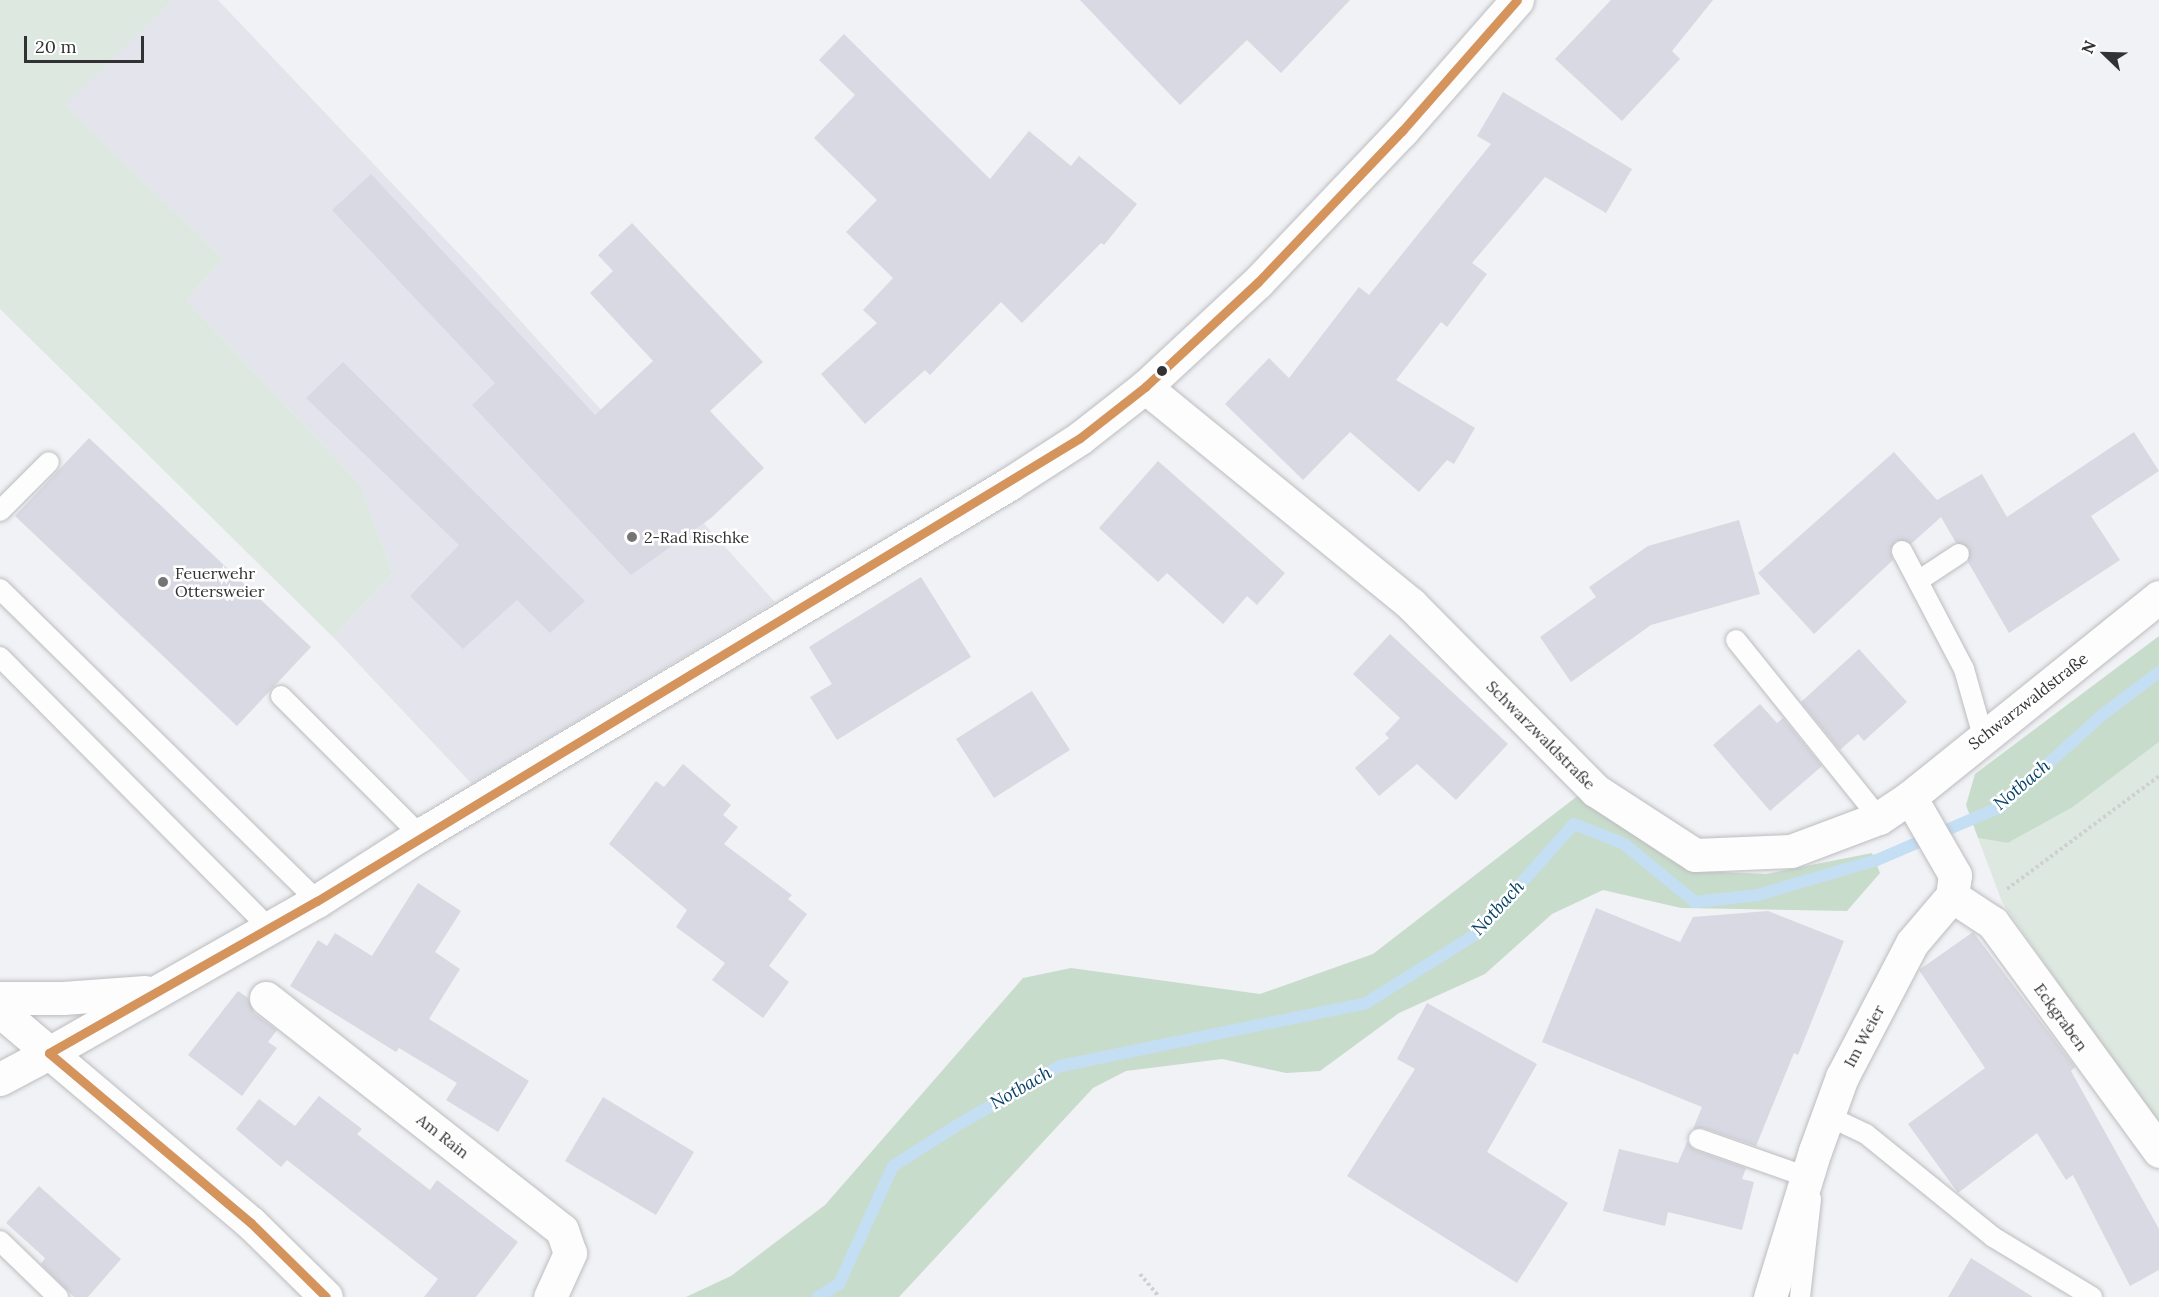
<!DOCTYPE html>
<meta charset="utf-8">
<style>
body{margin:0}
#map{position:relative;width:2159px;height:1297px;overflow:hidden;background:#f1f2f5;font-family:Lora,serif}
div>[style]{position:absolute}
.built>*{inset:0;background:#e3e4ec}
.green>*{inset:0;background:#dde9e0}
.forest>*{inset:0;background:#c8dccc}
.stream>*{height:12px;margin:-6px;padding:0 6px;transform-origin:6px;border-radius:6px;background:#c4def4}
.building>*{inset:0;background:#d8d9e2}
.path>*{height:4px;margin-top:-2px;transform-origin:0;background:repeating-linear-gradient(90deg,#d0d0d0 0 3px,transparent 0 6px)}
.roads{filter:drop-shadow(0 0 2px #bdbdc0) drop-shadow(0 0 2px #bdbdc0)}
.lane>*{height:20px;margin:-10px;padding:0 10px;transform-origin:10px;border-radius:10px;background:#fdfdfe}
.street>*{height:33px;margin:-16.5px;padding:0 16.5px;transform-origin:16.5px;border-radius:16.5px;background:#fdfdfe}
.secondary>*{height:33px;margin:-16.5px;padding:0 16.5px;transform-origin:16.5px;border-radius:16.5px;background:#fdfdfe}
.bus-1>*{height:9px;margin:-4.5px;padding:0 4.5px;transform-origin:4.5px;border-radius:4.5px;background:#d4945c}
.dots>*{width:16px;height:16px;translate:-50% -50%;box-sizing:border-box;border:3px solid #fff;border-radius:50%}
span{translate:-50% -50%;white-space:nowrap;text-align:center;line-height:1.15;-webkit-text-stroke:5px #fff;paint-order:stroke}
.poi-label{font-size:16px;color:#323234}
.left{translate:0 -50%;text-align:left}
.street-label{font-size:16px;color:#323234}
.water-label{font-size:18px;color:#054269;font-style:italic}
.north{position:absolute;left:2075px;top:24px;width:60px;height:60px;-webkit-text-stroke:4px #fff;paint-order:stroke;rotate:293deg;font-size:16px;font-weight:700;line-height:24px;text-align:center;color:#323234}
.north::after{content:'';display:block;margin:auto;width:21px;height:27px;background:#323234;clip-path:polygon(50% 0,100% 100%,50% 72%,0 100%)}
.scale{position:absolute;left:24px;top:36px;width:120px;height:27px;box-sizing:border-box;border:3px solid #323234;border-top:0;padding-left:8px;font-size:18px;line-height:21px;white-space:nowrap;color:#323234;-webkit-text-stroke:4px #fff;paint-order:stroke}
</style>
<div id="map">
<div class="built">
<div style="clip-path:polygon(173px 0,218px 0,479px 275px,775px 602px,472px 784px,333px 637px,393px 573px,360px 484px,186px 300px,223px 259px,64px 105px)"></div>
</div>
<div class="green">
<div style="clip-path:polygon(0 0,173px 0,65px 105px,223px 259px,186px 300px,360px 484px,393px 573px,333px 637px,0 309px)"></div>
<div style="clip-path:polygon(2159px 742px,2159px 1128px,2002px 902px,1978px 838px,2008px 843px,2073px 807px)"></div>
</div>
<div class="forest">
<div style="clip-path:polygon(2159px 636px,2159px 742px,2073px 807px,2008px 843px,1978px 838px,1966px 805px,1975px 774px)"></div>
<div style="clip-path:polygon(1580px 794px,1667px 858px,1700px 871px,1766px 874px,1872px 853px,1880px 873px,1847px 911px,1681px 908px,1603px 890px,1552px 914px,1485px 974px,1399px 1013px,1320px 1071px,1286px 1073px,1222px 1059px,1126px 1071px,1093px 1088px,899px 1297px,686px 1297px,731px 1276px,825px 1205px,1023px 978px,1071px 968px,1260px 994px,1373px 954px)"></div>
</div>
<div class="stream">
<div style="left:818px;top:1297px;width:25px;rotate:-32deg"></div>
<div style="left:839px;top:1284px;width:130px;rotate:-65.4deg"></div>
<div style="left:893px;top:1166px;width:75px;rotate:-32.4deg"></div>
<div style="left:956px;top:1126px;width:120px;rotate:-30deg"></div>
<div style="left:1060px;top:1066px;width:312px;rotate:-11.6deg"></div>
<div style="left:1366px;top:1003px;width:128px;rotate:-32deg"></div>
<div style="left:1475px;top:935px;width:149px;rotate:-48.3deg"></div>
<div style="left:1574px;top:824px;width:54px;rotate:21.8deg"></div>
<div style="left:1624px;top:844px;width:92px;rotate:39.2deg"></div>
<div style="left:1695px;top:902px;width:63px;rotate:-6.3deg"></div>
<div style="left:1758px;top:895px;width:124px;rotate:-16.4deg"></div>
<div style="left:1877px;top:860px;width:134px;rotate:-23.3deg"></div>
<div style="left:2000px;top:807px;width:137px;rotate:-42deg"></div>
<div style="left:2102px;top:715px;width:71px;rotate:-37deg"></div>
</div>
<div class="building">
<div style="clip-path:polygon(1080px 0,1350px 0,1281px 73px,1247px 40px,1180px 105px)"></div>
<div style="clip-path:polygon(1611px 0,1713px 0,1672px 51px,1680px 59px,1622px 121px,1555px 59px)"></div>
<div style="clip-path:polygon(844px 34px,990px 179px,1029px 131px,1071px 166px,1079px 156px,1137px 204px,1104px 245px,1101px 243px,1022px 323px,1001px 302px,930px 375px,925px 370px,865px 424px,821px 374px,877px 323px,863px 310px,893px 278px,846px 232px,877px 200px,814px 138px,855px 95px,819px 60px)"></div>
<div style="clip-path:polygon(1503px 92px,1632px 169px,1606px 213px,1545px 177px,1472px 263px,1487px 274px,1447px 327px,1441px 322px,1396px 380px,1475px 428px,1454px 464px,1447px 460px,1419px 492px,1350px 432px,1303px 480px,1225px 404px,1269px 358px,1289px 378px,1359px 287px,1369px 295px,1491px 144px,1477px 136px)"></div>
<div style="clip-path:polygon(371px 174px,595px 415px,653px 361px,590px 293px,613px 271px,598px 255px,632px 223px,763px 362px,710px 411px,764px 468px,711px 518px,631px 575px,472px 405px,495px 383px,332px 210px)"></div>
<div style="clip-path:polygon(343px 362px,585px 601px,550px 633px,517px 600px,463px 649px,410px 596px,459px 545px,306px 398px)"></div>
<div style="clip-path:polygon(2134px 432px,2159px 471px,2091px 516px,2120px 560px,2009px 633px,1968px 562px,1969px 548px,1956px 543px,1941px 517px,1911px 544px,1896px 541px,1890px 550px,1893px 560px,1814px 634px,1758px 573px,1894px 452px,1937px 500px,1982px 474px,2007px 517px)"></div>
<div style="clip-path:polygon(89px 438px,311px 647px,237px 726px,15px 516px)"></div>
<div style="clip-path:polygon(1158px 461px,1285px 573px,1257px 605px,1247px 596px,1223px 624px,1167px 573px,1158px 582px,1099px 528px)"></div>
<div style="clip-path:polygon(1739px 520px,1760px 594px,1651px 625px,1571px 682px,1540px 637px,1596px 597px,1589px 587px,1648px 546px)"></div>
<div style="clip-path:polygon(921px 577px,971px 657px,837px 740px,810px 697px,832px 684px,809px 647px)"></div>
<div style="clip-path:polygon(1390px 634px,1508px 744px,1456px 800px,1417px 764px,1379px 796px,1355px 768px,1389px 738px,1385px 734px,1400px 718px,1353px 674px)"></div>
<div style="clip-path:polygon(1859px 649px,1907px 702px,1864px 741px,1858px 734px,1840px 750px,1801px 702px)"></div>
<div style="clip-path:polygon(1032px 691px,1070px 750px,994px 798px,956px 739px)"></div>
<div style="clip-path:polygon(1760px 704px,1777px 723px,1783px 718px,1822px 766px,1770px 811px,1713px 745px)"></div>
<div style="clip-path:polygon(683px 764px,731px 805px,723px 815px,738px 827px,724px 844px,792px 895px,788px 899px,807px 914px,769px 966px,789px 982px,763px 1018px,712px 980px,725px 963px,676px 927px,687px 910px,609px 844px,656px 781px,664px 787px)"></div>
<div style="clip-path:polygon(418px 883px,461px 911px,435px 952px,460px 969px,429px 1019px,529px 1081px,498px 1132px,446px 1100px,457px 1083px,399px 1048px,396px 1052px,290px 986px,318px 940px,327px 946px,335px 933px,372px 956px)"></div>
<div style="clip-path:polygon(1596px 908px,1680px 942px,1693px 917px,1768px 911px,1844px 941px,1798px 1055px,1794px 1053px,1756px 1146px,1703px 1128px,1693px 1129px,1702px 1107px,1542px 1042px)"></div>
<div style="clip-path:polygon(1973px 932px,2075px 1067px,2071px 1071px,2159px 1229px,2159px 1270px,2130px 1286px,2073px 1175px,2066px 1180px,2037px 1133px,1958px 1193px,1908px 1124px,1985px 1068px,1919px 970px)"></div>
<div style="clip-path:polygon(238px 991px,248px 998px,254px 1013px,277px 1030px,268px 1042px,277px 1048px,242px 1096px,188px 1055px)"></div>
<div style="clip-path:polygon(1427px 1003px,1537px 1064px,1487px 1152px,1568px 1203px,1517px 1283px,1347px 1176px,1415px 1069px,1397px 1059px)"></div>
<div style="clip-path:polygon(319px 1096px,362px 1129px,357px 1134px,430px 1190px,437px 1180px,518px 1242px,476px 1297px,424px 1297px,438px 1279px,287px 1160px,281px 1167px,236px 1129px,259px 1099px,295px 1126px)"></div>
<div style="clip-path:polygon(603px 1097px,694px 1152px,656px 1215px,565px 1161px)"></div>
<div style="clip-path:polygon(1687px 1142px,1695px 1150px,1746px 1168px,1742px 1179px,1754px 1182px,1742px 1230px,1668px 1212px,1665px 1226px,1603px 1211px,1619px 1149px,1678px 1163px)"></div>
<div style="clip-path:polygon(39px 1186px,121px 1259px,88px 1297px,74px 1297px,41px 1264px,45px 1258px,6px 1223px)"></div>
<div style="clip-path:polygon(1971px 1258px,2033px 1297px,1948px 1297px)"></div>
</div>
<div class="path">
<div style="left:2007px;top:889px;width:189px;rotate:-36.6deg"></div>
<div style="left:1140px;top:1274px;width:30px;rotate:50deg"></div>
</div>
<div class="roads">
<div class="lane">
<div style="left:0;top:511px;width:69px;rotate:-45deg"></div>
<div style="left:1902px;top:551px;width:133px;rotate:62.3deg"></div>
<div style="left:1964px;top:669px;width:70px;rotate:74.2deg"></div>
<div style="left:1918px;top:581px;width:49px;rotate:-33.4deg"></div>
<div style="left:0;top:589px;width:445px;rotate:44.5deg"></div>
<div style="left:1736px;top:640px;width:228px;rotate:51.2deg"></div>
<div style="left:0;top:657px;width:382px;rotate:45.2deg"></div>
<div style="left:281px;top:696px;width:197px;rotate:45deg"></div>
<div style="left:1828px;top:1116px;width:42px;rotate:25.3deg"></div>
<div style="left:1866px;top:1134px;width:164px;rotate:39deg"></div>
<div style="left:1993px;top:1237px;width:116px;rotate:31.2deg"></div>
<div style="left:1699px;top:1139px;width:114px;rotate:19.4deg"></div>
<div style="left:0;top:1241px;width:81px;rotate:44deg"></div>
<div style="left:1800px;top:1297px;width:99px;rotate:-83.6deg"></div>
</div>
<div class="street">
<div style="left:1145px;top:387px;width:343px;rotate:39.2deg"></div>
<div style="left:1411px;top:604px;width:262px;rotate:45.3deg"></div>
<div style="left:1595px;top:790px;width:119px;rotate:33deg"></div>
<div style="left:1695px;top:855px;width:96px;rotate:-2.4deg"></div>
<div style="left:1791px;top:851px;width:94px;rotate:-20.6deg"></div>
<div style="left:1879px;top:818px;width:37px;rotate:-34deg"></div>
<div style="left:1910px;top:797px;width:319px;rotate:-38.8deg"></div>
<div style="left:1952px;top:896px;width:49px;rotate:33.4deg"></div>
<div style="left:1993px;top:923px;width:282px;rotate:53.9deg"></div>
<div style="left:266px;top:998px;width:376px;rotate:38.1deg"></div>
<div style="left:562px;top:1230px;width:24px;rotate:71deg"></div>
<div style="left:570px;top:1253px;width:48px;rotate:114.4deg"></div>
<div style="left:0;top:1079px;width:55px;rotate:-28deg"></div>
<div style="left:1770px;top:1297px;width:153px;rotate:-72.9deg"></div>
<div style="left:1815px;top:1151px;width:79px;rotate:-70deg"></div>
<div style="left:1842px;top:1077px;width:151px;rotate:-62.4deg"></div>
<div style="left:1912px;top:943px;width:62px;rotate:-49.6deg"></div>
<div style="left:1952px;top:896px;width:21px;rotate:-82deg"></div>
<div style="left:1955px;top:875px;width:90px;rotate:-120deg"></div>
</div>
<div class="secondary">
<div style="left:0;top:998px;width:63px"></div>
<div style="left:63px;top:998px;width:82px;rotate:-4.2deg"></div>
<div style="left:0;top:1011px;width:329px;rotate:40.2deg"></div>
<div style="left:251px;top:1223px;width:105px;rotate:44.6deg"></div>
<div style="left:49px;top:1053px;width:308px;rotate:-29.6deg"></div>
<div style="left:317px;top:901px;width:122px;rotate:-32.7deg"></div>
<div style="left:420px;top:835px;width:686px;rotate:-30.79deg"></div>
<div style="left:1009px;top:484px;width:85px;rotate:-32.9deg"></div>
<div style="left:1080px;top:438px;width:83px;rotate:-38.1deg"></div>
<div style="left:1145px;top:387px;width:154px;rotate:-42.9deg"></div>
<div style="left:1258px;top:282px;width:209px;rotate:-46.4deg"></div>
<div style="left:1402px;top:131px;width:174px;rotate:-48.7deg"></div>
</div>
</div>
<div class="bus-1">
<div style="left:49px;top:1053px;width:308px;rotate:-29.6deg"></div>
<div style="left:317px;top:901px;width:892px;rotate:-31.25deg"></div>
<div style="left:1080px;top:438px;width:83px;rotate:-38.1deg"></div>
<div style="left:1145px;top:387px;width:154px;rotate:-42.9deg"></div>
<div style="left:1258px;top:282px;width:209px;rotate:-46.4deg"></div>
<div style="left:1402px;top:131px;width:174px;rotate:-48.7deg"></div>
<div style="left:49px;top:1053px;width:264px;rotate:40.1deg"></div>
<div style="left:251px;top:1223px;width:105px;rotate:44.6deg"></div>
</div>
<div class="dots">
<div style="left:1162px;top:371px;background:#323234"></div>
<div style="left:632px;top:537px;background:#757578"></div>
<div style="left:163px;top:582px;background:#757578"></div>
</div>
<div class="poi-label">
<span class="left" style="left:644px;top:537px">2-Rad Rischke</span>
<span class="left" style="left:175px;top:582px">Feuerwehr<br>Ottersweier</span>
</div>
<div class="street-label">
<span style="left:2028px;top:701px;rotate:-38deg">Schwarzwaldstraße</span>
<span style="left:1541px;top:735px;rotate:45deg">Schwarzwaldstraße</span>
<span style="left:2061px;top:1017px;rotate:54deg">Eckgraben</span>
<span style="left:1864px;top:1036px;rotate:-62deg">Im Weier</span>
<span style="left:443px;top:1136px;rotate:38deg">Am Rain</span>
</div>
<div class="water-label">
<span style="left:2022px;top:785px;rotate:-40deg">Notbach</span>
<span style="left:1498px;top:908px;rotate:-47deg">Notbach</span>
<span style="left:1021px;top:1088px;rotate:-30deg">Notbach</span>
</div>
<div class="north">N</div>
<div class="scale">20 m</div>
</div>
